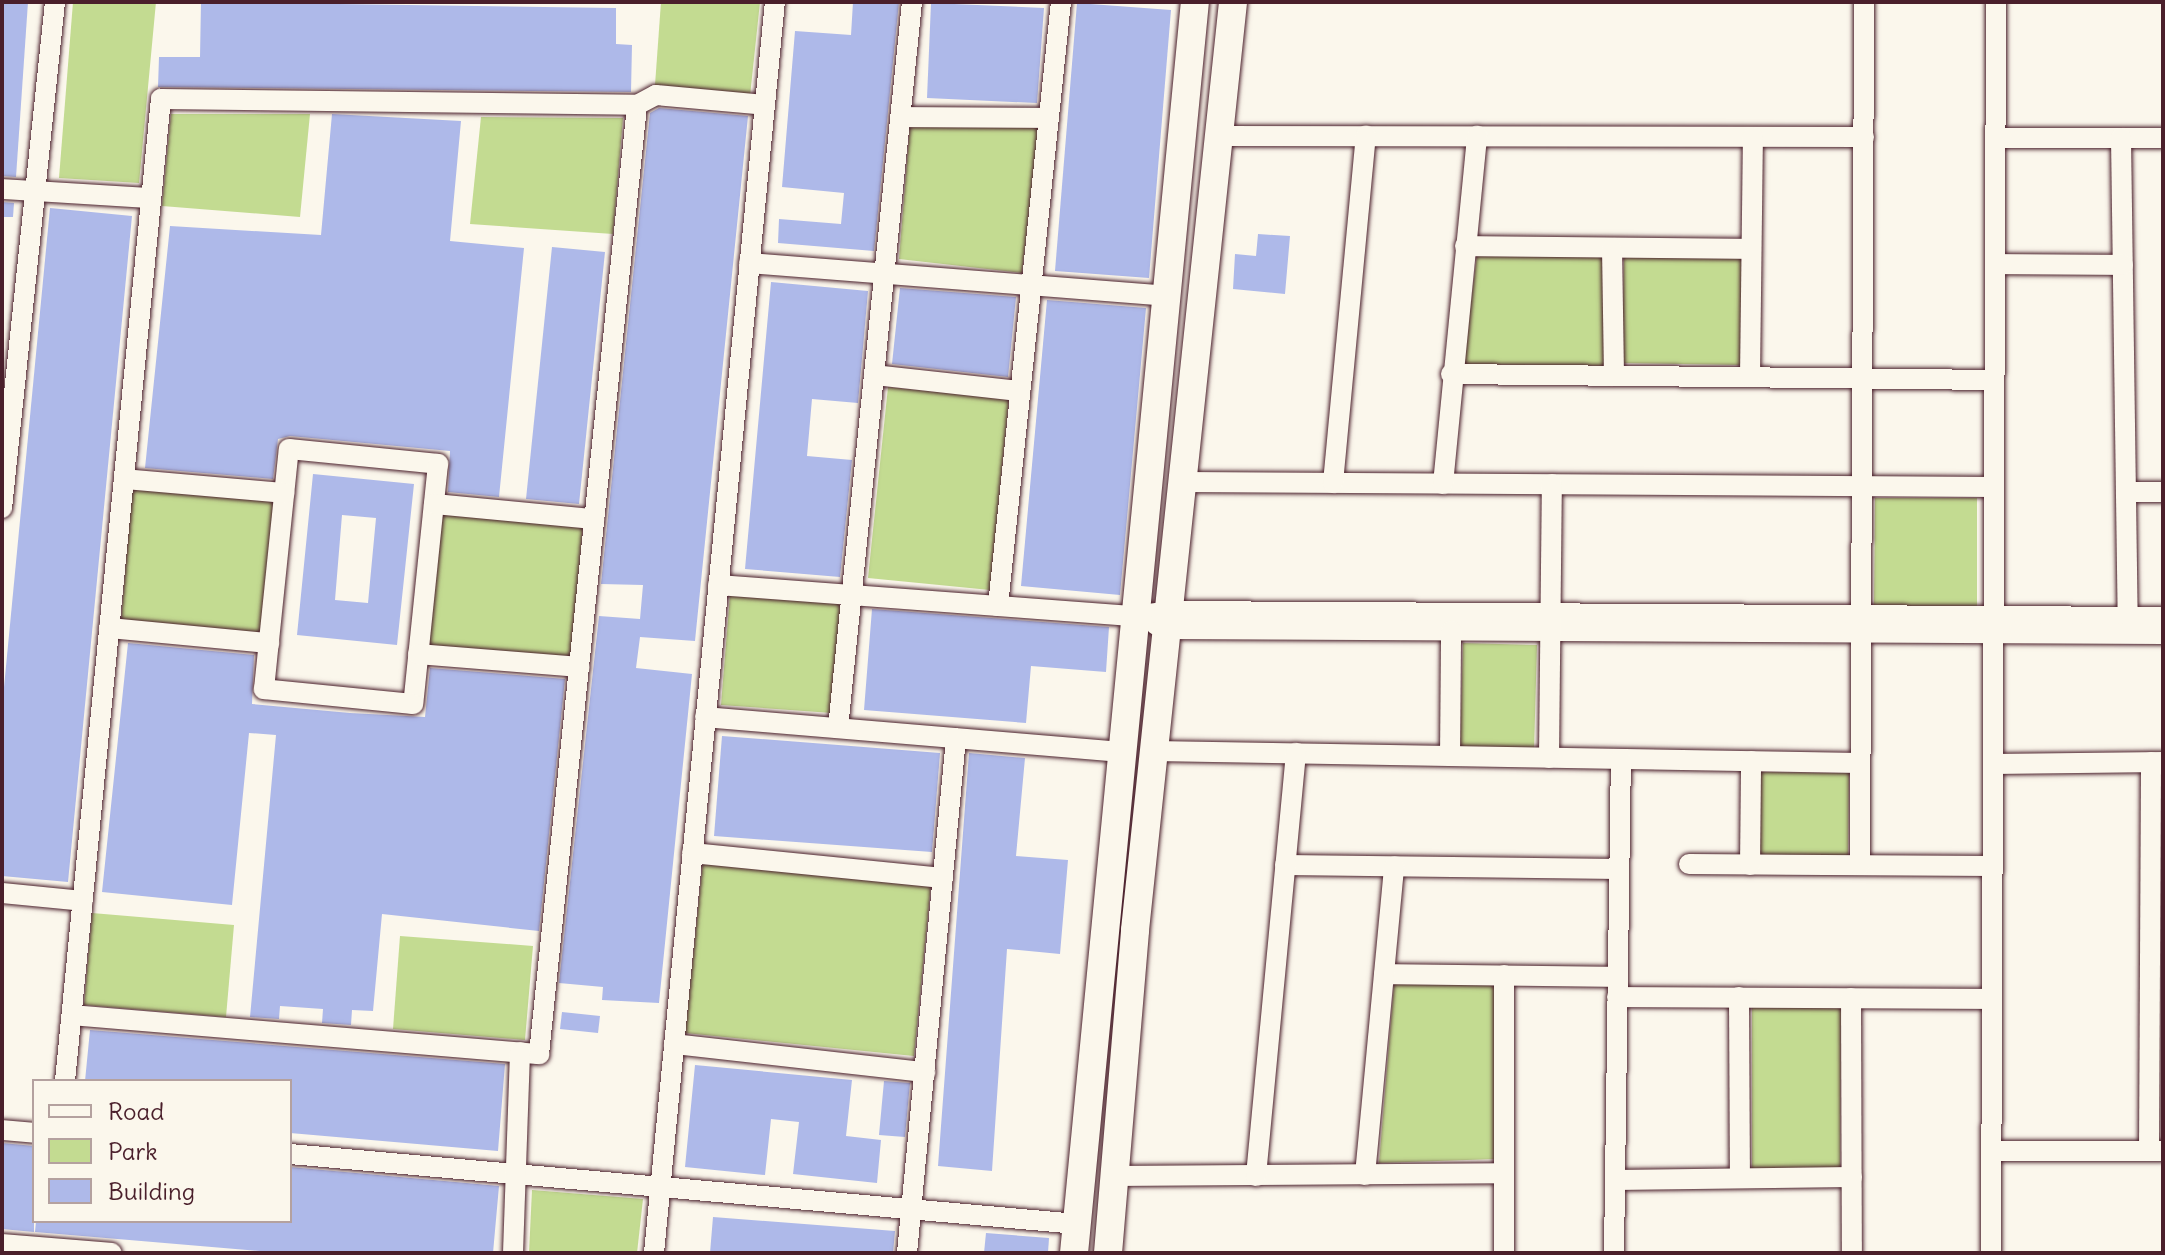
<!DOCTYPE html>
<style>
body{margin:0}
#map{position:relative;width:2165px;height:1255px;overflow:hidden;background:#fbf7ec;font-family:Delius,sans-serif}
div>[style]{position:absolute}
.green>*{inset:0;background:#c3db91}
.building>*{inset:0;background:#aeb9e9}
.roads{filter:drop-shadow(0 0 2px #4a1f2b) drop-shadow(0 0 2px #4a1f2b)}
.street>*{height:20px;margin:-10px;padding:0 10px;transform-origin:10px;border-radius:10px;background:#fbf7ec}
.secondary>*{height:28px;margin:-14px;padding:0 14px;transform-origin:14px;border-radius:14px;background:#fbf7ec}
span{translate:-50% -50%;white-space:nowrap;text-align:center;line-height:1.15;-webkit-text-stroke:6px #fbf7ec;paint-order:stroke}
.frame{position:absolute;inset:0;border:4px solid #4a1f2b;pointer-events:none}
.legend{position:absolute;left:32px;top:1079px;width:260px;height:144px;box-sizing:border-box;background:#fbf7ec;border:2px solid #b4a19f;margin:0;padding:10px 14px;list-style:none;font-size:24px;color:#4a1f2b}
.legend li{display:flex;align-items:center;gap:16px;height:40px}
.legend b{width:40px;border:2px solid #b4a19f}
</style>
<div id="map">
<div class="green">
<div style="clip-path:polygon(73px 2px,156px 2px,139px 183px,59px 178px)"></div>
<div style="clip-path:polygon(661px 2px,760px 2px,750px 96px,655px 85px)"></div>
<div style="clip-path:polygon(171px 114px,310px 114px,300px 217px,162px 206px)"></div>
<div style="clip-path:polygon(481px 117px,623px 118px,613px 234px,470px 224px)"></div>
<div style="clip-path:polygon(910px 125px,1039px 126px,1022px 273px,899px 259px)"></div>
<div style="clip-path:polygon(1477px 255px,1603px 256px,1605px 366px,1463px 364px)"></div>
<div style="clip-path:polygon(1624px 255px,1743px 257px,1741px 365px,1622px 363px)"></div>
<div style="clip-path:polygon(888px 387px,1009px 399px,990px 590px,868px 578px)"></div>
<div style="clip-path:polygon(132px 488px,274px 499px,263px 633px,121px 622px)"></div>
<div style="clip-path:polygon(1875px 498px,1977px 498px,1977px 608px,1874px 608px)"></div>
<div style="clip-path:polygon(440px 513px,583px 526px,571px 658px,428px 645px)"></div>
<div style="clip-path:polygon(730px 595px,841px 604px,832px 713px,721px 705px)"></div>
<div style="clip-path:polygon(1463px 643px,1537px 645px,1534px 750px,1460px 748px)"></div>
<div style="clip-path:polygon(1761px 772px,1849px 773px,1848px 858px,1760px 857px)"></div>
<div style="clip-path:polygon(703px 861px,931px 884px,914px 1056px,685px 1033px)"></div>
<div style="clip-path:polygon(92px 913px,234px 925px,226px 1017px,84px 1005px)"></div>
<div style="clip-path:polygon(400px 936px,533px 946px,525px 1040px,393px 1029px)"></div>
<div style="clip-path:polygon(1494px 983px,1496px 1159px,1379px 1163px,1394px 984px)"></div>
<div style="clip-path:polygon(1752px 1006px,1841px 1006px,1840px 1169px,1752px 1169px)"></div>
<div style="clip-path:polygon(532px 1190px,643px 1199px,637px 1253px,529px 1253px)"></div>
</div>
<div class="building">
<div style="clip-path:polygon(2px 2px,28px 2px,16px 177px,2px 176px)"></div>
<div style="clip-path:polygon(201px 2px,616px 8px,616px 44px,632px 45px,631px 92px,158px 87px,159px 57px,200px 57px)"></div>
<div style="clip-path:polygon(853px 2px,899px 2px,874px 251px,778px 243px,779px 219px,841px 224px,844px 193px,782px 187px,795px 31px,851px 35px)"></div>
<div style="clip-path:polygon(931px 3px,1044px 8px,1037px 103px,927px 98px)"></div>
<div style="clip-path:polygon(1077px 3px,1171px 10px,1149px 278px,1055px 271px)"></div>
<div style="clip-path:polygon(659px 108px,748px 116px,695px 641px,640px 637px,636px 668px,692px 674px,659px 1003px,602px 1000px,603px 987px,559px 983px,599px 616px,640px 619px,643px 585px,601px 584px,650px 113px)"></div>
<div style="clip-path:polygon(332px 114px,461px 121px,450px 241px,524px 248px,499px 497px,448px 492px,450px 451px,290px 436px,278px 439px,273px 479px,145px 468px,170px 226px,321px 235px)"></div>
<div style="clip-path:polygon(2px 202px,14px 203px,13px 217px,2px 217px)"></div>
<div style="clip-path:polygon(50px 208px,132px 216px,68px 882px,2px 876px,2px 708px)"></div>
<div style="clip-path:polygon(1258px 234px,1290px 236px,1285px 294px,1233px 289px,1235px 254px,1256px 256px)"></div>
<div style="clip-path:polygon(552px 247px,605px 252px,579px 504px,526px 499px)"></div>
<div style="clip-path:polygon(771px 282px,868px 291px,858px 403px,812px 399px,807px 456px,852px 460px,840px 577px,745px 569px)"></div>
<div style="clip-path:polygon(900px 288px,1016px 297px,1008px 377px,892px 364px)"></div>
<div style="clip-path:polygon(1047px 300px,1146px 308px,1120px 595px,1021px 586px)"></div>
<div style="clip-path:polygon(evenodd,313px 474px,414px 484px,397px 645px,297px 635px,313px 474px,342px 515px,376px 518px,368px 603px,335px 600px,342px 515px)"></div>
<div style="clip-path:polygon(872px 609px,1109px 627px,1106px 672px,1031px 666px,1026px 723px,864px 710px)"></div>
<div style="clip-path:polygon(128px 643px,254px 655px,252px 704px,350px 713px,425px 717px,430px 668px,565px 679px,539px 931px,382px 914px,373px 1011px,352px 1010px,351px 1025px,322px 1023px,323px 1009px,280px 1006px,279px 1019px,250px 1017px,276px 735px,249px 733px,232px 905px,102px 892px)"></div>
<div style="clip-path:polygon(722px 736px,940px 753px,932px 852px,714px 836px)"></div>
<div style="clip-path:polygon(969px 753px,1025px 758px,1016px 856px,1068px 860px,1060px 954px,1007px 949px,992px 1171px,938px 1166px)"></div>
<div style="clip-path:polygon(562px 1012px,600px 1016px,598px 1033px,560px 1029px)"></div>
<div style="clip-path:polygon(90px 1030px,505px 1064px,498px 1151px,290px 1133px,290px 1081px,85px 1081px)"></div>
<div style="clip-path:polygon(695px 1065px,852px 1080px,846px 1136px,881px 1140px,877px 1183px,793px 1174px,799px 1122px,771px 1119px,765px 1175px,685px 1167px)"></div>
<div style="clip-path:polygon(884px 1081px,910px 1083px,905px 1137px,879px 1135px)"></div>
<div style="clip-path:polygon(2px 1143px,34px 1146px,34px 1232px,2px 1229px)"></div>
<div style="clip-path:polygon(290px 1167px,499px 1186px,493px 1253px,282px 1253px,35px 1232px,36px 1221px,290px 1221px)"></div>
<div style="clip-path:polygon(713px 1217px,895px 1231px,893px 1253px,710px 1253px)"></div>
<div style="clip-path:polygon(986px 1233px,1049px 1238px,1048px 1253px,984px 1253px)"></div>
</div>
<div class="roads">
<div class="street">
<div style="left:901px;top:117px;width:148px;rotate:0.4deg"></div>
<div style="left:1220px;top:136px;width:644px;rotate:0.09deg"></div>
<div style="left:1996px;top:138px;width:167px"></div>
<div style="left:2121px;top:138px;width:479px;rotate:89.2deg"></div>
<div style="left:2px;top:189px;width:149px;rotate:3.5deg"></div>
<div style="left:1465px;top:246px;width:286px;rotate:0.6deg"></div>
<div style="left:1612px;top:248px;width:128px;rotate:89.1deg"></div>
<div style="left:749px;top:263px;width:418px;rotate:4.5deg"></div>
<div style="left:1995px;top:264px;width:128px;rotate:0.4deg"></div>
<div style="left:1451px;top:374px;width:543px;rotate:0.63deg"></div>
<div style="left:874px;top:375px;width:147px;rotate:6.3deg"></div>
<div style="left:1750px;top:377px;width:240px;rotate:-89.3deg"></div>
<div style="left:289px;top:449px;width:150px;rotate:5.7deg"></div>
<div style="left:438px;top:464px;width:241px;rotate:95.9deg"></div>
<div style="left:413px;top:704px;width:150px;rotate:-174.3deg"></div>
<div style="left:264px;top:689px;width:241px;rotate:-84.1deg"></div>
<div style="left:124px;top:479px;width:161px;rotate:5deg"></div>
<div style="left:1183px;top:482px;width:811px;rotate:0.35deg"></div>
<div style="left:1333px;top:483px;width:349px;rotate:-84.6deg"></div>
<div style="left:1443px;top:484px;width:350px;rotate:-84.4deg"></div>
<div style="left:2126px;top:492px;width:37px"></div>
<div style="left:434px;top:504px;width:161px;rotate:5.4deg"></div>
<div style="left:2px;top:508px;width:509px;rotate:-84.02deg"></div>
<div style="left:718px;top:585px;width:418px;rotate:4.3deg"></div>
<div style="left:1135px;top:616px;width:34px;rotate:-8deg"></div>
<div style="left:1169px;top:611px;width:994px;rotate:0.35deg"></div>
<div style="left:998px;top:606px;width:607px;rotate:-84.05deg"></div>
<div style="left:1156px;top:625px;width:12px;rotate:20deg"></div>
<div style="left:1167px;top:629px;width:996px;rotate:0.29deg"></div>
<div style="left:109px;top:628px;width:161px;rotate:5.4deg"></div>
<div style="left:418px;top:654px;width:162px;rotate:4.6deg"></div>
<div style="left:705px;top:717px;width:417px;rotate:4.8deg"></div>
<div style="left:838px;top:728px;width:730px;rotate:-84.18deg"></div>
<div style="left:1154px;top:751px;width:706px;rotate:0.97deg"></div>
<div style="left:1450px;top:756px;width:125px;rotate:-89.5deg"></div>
<div style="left:1549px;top:758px;width:274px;rotate:-89.4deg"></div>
<div style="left:1993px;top:764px;width:170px;rotate:-0.7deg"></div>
<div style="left:692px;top:853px;width:252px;rotate:5.7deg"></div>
<div style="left:1689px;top:864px;width:303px;rotate:0.4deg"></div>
<div style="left:1285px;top:865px;width:334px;rotate:0.7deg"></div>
<div style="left:1750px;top:865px;width:104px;rotate:-89.4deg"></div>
<div style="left:1860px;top:865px;width:863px;rotate:-89.73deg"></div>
<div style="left:2px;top:893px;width:81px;rotate:5.6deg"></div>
<div style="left:1384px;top:974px;width:233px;rotate:0.7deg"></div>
<div style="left:1617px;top:997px;width:375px;rotate:0.3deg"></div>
<div style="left:1739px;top:997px;width:181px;rotate:89.7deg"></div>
<div style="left:1851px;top:998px;width:255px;rotate:89.8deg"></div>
<div style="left:72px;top:1015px;width:469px;rotate:4.8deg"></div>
<div style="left:539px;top:1054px;width:954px;rotate:-84.1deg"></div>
<div style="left:674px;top:1044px;width:253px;rotate:6.4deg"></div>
<div style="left:65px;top:1081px;width:987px;rotate:-84.42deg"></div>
<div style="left:161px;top:99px;width:476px;rotate:0.7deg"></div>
<div style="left:637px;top:105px;width:21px;rotate:-28deg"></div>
<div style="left:656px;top:95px;width:109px;rotate:5.2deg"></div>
<div style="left:2px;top:1130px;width:32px;rotate:5deg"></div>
<div style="left:1991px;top:1151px;width:172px"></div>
<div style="left:2149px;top:1151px;width:389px;rotate:-89.7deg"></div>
<div style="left:290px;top:1154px;width:790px;rotate:5.08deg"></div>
<div style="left:1365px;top:1175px;width:310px;rotate:-84.6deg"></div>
<div style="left:1114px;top:1176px;width:390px;rotate:-0.4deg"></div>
<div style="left:1256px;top:1176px;width:425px;rotate:-84.6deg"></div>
<div style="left:1615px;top:1180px;width:237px;rotate:-0.7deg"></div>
<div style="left:2px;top:1244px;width:110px;rotate:4.7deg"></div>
<div style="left:513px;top:1253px;width:201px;rotate:-88deg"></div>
<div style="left:654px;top:1253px;width:1257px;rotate:-84.48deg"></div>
<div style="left:907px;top:1253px;width:517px;rotate:-84.56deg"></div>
<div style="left:1504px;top:1253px;width:278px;rotate:-90deg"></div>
<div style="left:1614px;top:1253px;width:494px;rotate:-89.2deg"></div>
<div style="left:1991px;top:1253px;width:1251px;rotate:-89.77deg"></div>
</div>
<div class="secondary">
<div style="left:1074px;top:1253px;width:1257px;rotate:-84.48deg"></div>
<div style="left:1108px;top:1253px;width:324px;rotate:-85.2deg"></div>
<div style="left:1135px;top:930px;width:933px;rotate:-83.97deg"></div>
</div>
</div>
<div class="frame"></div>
<ul class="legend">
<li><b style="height:10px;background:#fbf7ec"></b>Road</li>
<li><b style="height:22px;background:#c3db91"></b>Park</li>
<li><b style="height:22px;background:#aeb9e9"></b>Building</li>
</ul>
</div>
